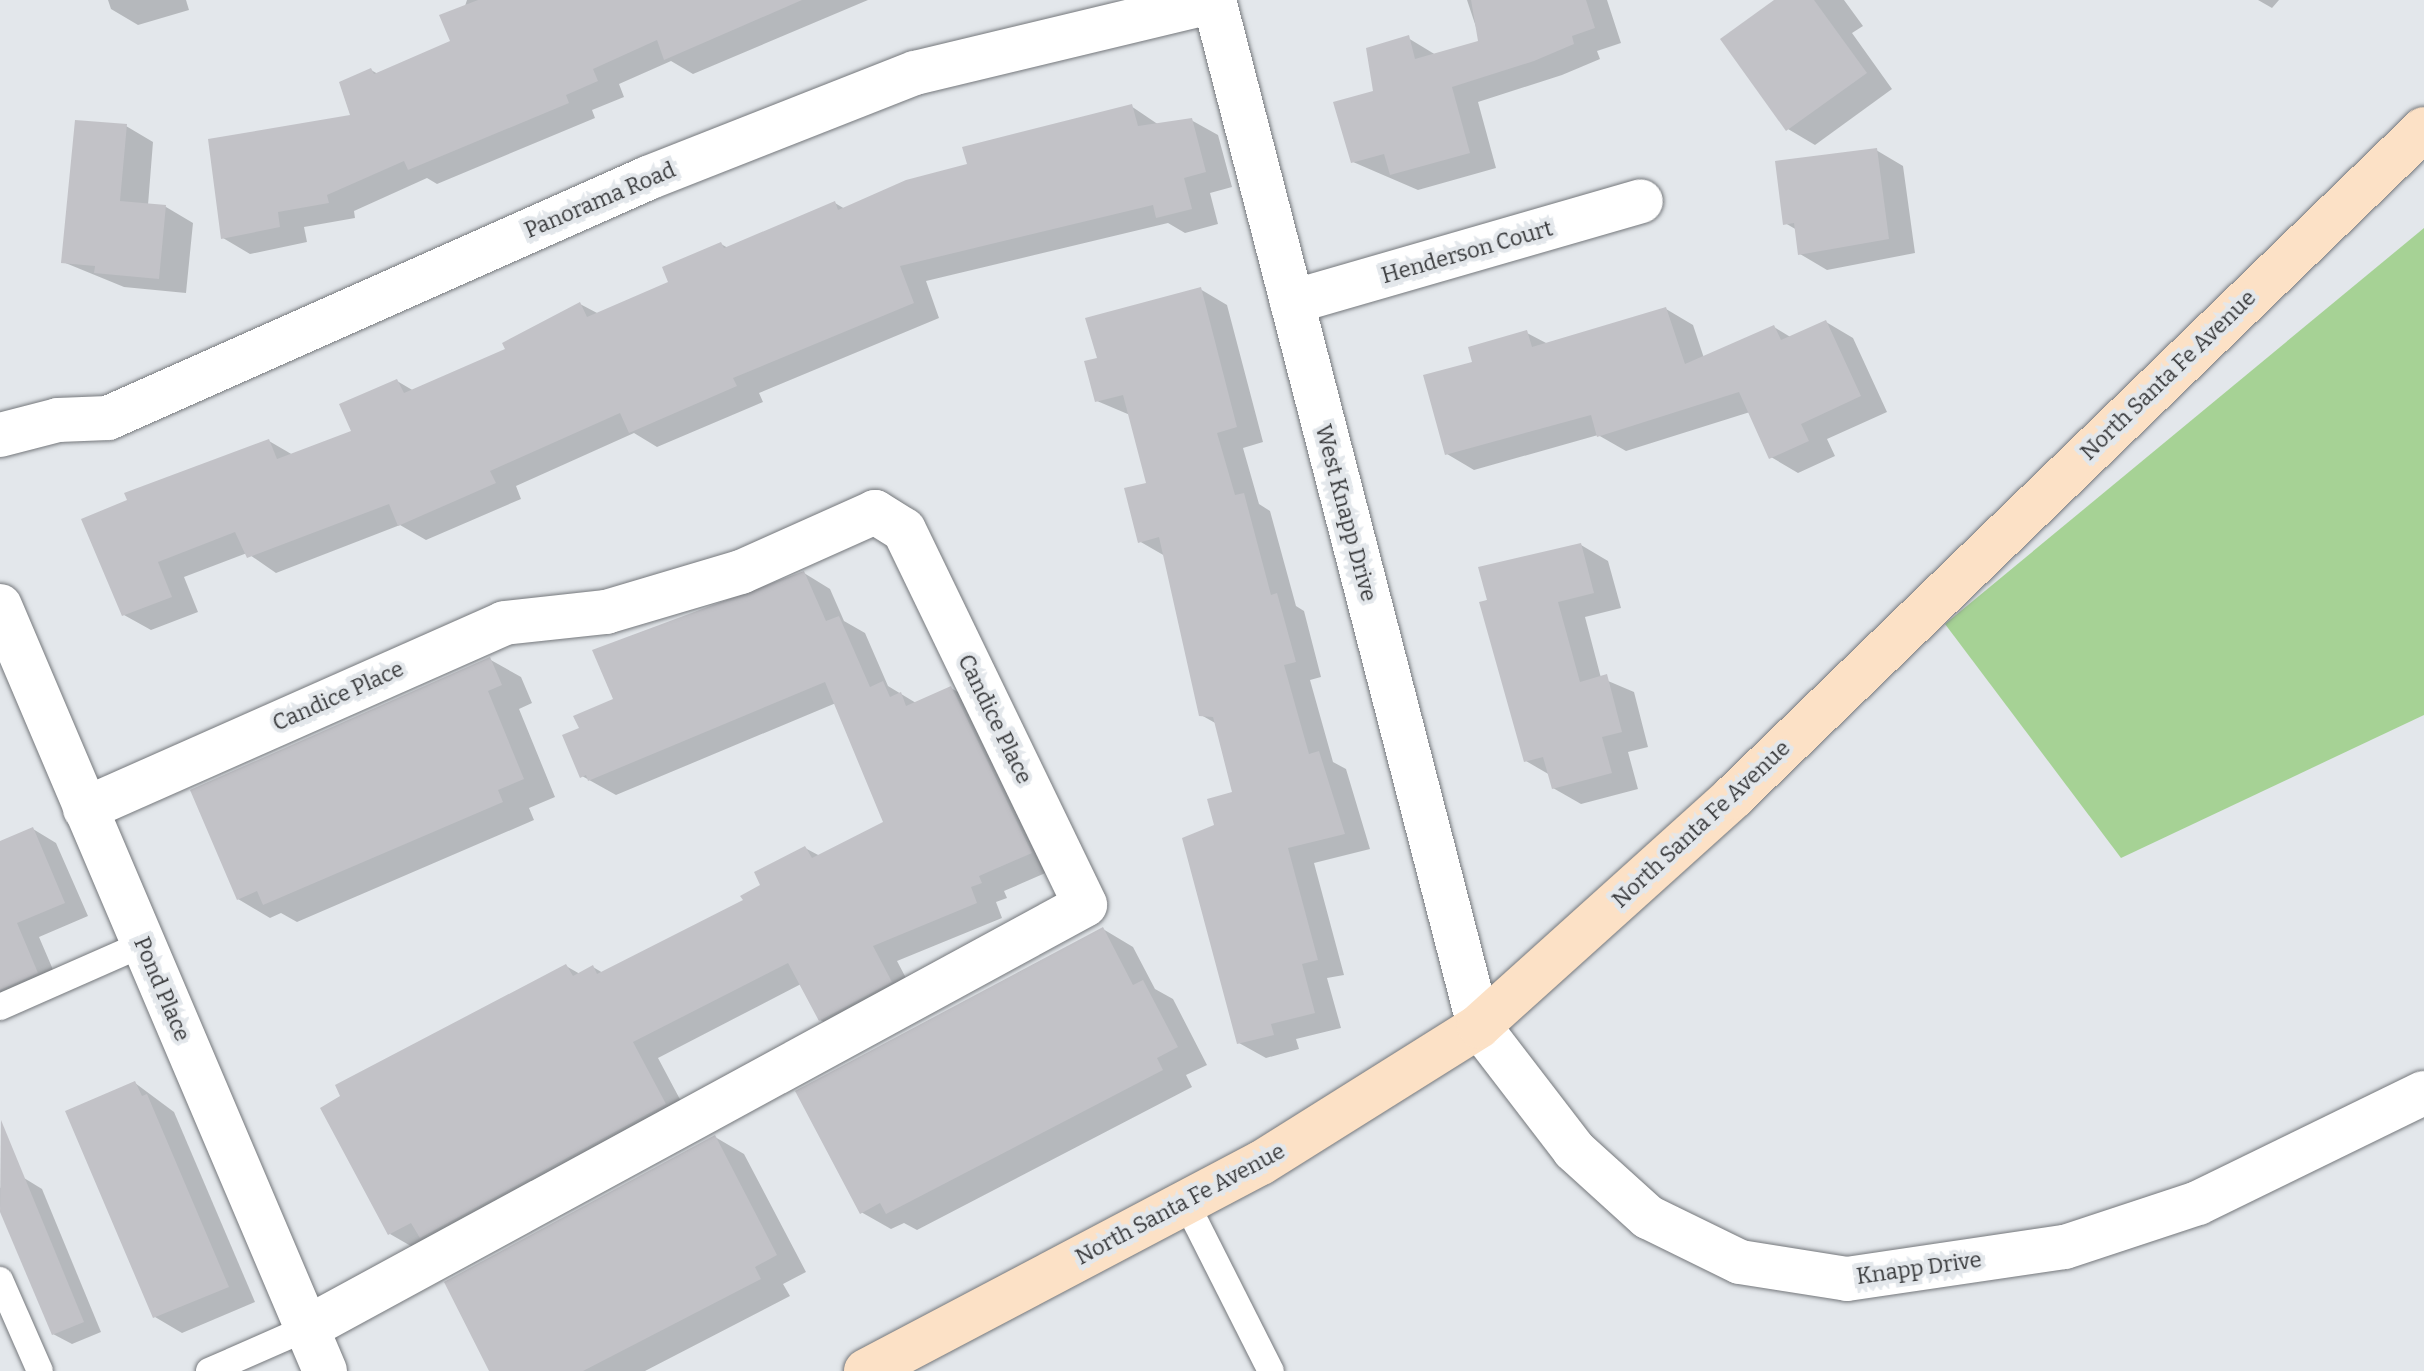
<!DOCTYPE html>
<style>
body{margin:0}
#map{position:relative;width:2424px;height:1371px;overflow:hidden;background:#e3e7eb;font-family:Bitter,serif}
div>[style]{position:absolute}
.green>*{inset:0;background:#a6d295}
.shadow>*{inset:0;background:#0003}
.building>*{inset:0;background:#c2c2c7}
.roads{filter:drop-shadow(0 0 2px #75787c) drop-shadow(0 0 2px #75787c)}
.lane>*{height:26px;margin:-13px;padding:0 13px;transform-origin:13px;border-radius:13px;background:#fff}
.street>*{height:44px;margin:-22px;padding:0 22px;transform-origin:22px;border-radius:22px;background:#fff}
.primary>*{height:44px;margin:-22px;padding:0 22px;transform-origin:22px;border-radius:22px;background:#fce1c6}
span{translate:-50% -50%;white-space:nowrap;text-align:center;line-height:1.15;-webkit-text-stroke:8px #e3e7eb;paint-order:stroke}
.street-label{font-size:22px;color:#363739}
</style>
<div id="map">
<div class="green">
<div style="clip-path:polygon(2424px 228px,2424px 715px,2121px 858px,1945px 624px)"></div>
</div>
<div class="shadow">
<div style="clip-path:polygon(108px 0,186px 0,189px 10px,138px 25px,111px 9px)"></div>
<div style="clip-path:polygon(467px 0,868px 0,693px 74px,671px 61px,619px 84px,624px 97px,592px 110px,595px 118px,437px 184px,427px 178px,354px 211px,355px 218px,304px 227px,307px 242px,250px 254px,223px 238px,353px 116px,371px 70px,378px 74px,453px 42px)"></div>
<div style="clip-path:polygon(1467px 0,1607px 0,1621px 43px,1597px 51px,1600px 59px,1562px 75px,1478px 102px,1496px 168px,1418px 190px,1353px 162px,1408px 38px,1436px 55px,1481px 42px)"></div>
<div style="clip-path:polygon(1777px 0,1844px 0,1863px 26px,1852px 33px,1892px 89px,1815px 145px,1788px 129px)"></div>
<div style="clip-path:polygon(2258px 0,2279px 0,2272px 8px)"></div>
<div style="clip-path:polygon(1131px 106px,1159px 125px,1191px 120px,1218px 135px,1232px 187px,1210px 193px,1218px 224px,1185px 233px,1168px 223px,926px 281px,939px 318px,759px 393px,763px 402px,657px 447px,634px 433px,516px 486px,521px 499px,426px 540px,400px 525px,276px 573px,247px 553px,184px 577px,198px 612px,151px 630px,124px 615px,84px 520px,269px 441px,293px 455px,354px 432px,397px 381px,414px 391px,507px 350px,580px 304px,599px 314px,671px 283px,721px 244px,728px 248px,835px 203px,845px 209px)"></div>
<div style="clip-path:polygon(126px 126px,153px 142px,148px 205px,166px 207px,193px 223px,186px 293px,124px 287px,63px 262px)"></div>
<div style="clip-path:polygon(1876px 150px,1903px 166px,1915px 253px,1827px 270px,1800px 254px,1797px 230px,1785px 223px)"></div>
<div style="clip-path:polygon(1200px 289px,1227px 305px,1263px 442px,1243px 448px,1259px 504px,1270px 511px,1296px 606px,1304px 611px,1321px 677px,1310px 680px,1333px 762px,1346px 769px,1370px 849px,1314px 863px,1344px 975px,1327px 978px,1341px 1028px,1296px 1039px,1299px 1049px,1266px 1058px,1239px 1043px,1216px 827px,1235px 793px,1217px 724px,1201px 715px,1165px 556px,1139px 541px,1148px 484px,1130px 415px,1097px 401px,1099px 360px)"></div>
<div style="clip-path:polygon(1666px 309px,1693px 325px,1704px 358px,1774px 327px,1792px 338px,1826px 322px,1853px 338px,1887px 412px,1827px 439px,1835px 456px,1798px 473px,1771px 457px,1750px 412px,1626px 451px,1598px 435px,1474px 470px,1447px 454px,1475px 363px,1527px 333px,1548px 344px)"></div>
<div style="clip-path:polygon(1581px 545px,1608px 561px,1621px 608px,1585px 617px,1601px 678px,1634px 692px,1648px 747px,1628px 752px,1638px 789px,1581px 804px,1553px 788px,1550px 775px,1526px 761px,1482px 603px)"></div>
<div style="clip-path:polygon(804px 573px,830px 589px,844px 621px,865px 633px,888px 686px,916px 703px,951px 688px,977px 703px,1057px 868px,1004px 891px,1007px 898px,996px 902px,1002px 918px,897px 961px,916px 997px,846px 1035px,820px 1020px,801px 984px,658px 1058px,691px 1120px,416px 1249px,390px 1234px,566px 966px,580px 974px,593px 967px,603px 973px,745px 901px,805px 848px,820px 856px,886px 822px,836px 703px,616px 795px,582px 776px,581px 729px)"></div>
<div style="clip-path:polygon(489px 659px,521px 677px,532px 703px,519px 709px,555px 797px,529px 808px,534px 820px,297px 922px,281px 913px,270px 918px,238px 899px)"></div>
<div style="clip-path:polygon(33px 829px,56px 843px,88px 916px,39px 937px,60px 986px,0 1013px,0 843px)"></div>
<div style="clip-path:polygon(1103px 929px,1133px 947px,1155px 989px,1173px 999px,1207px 1065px,1186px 1075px,1192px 1087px,917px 1230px,904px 1223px,891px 1229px,861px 1212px)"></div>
<div style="clip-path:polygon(135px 1083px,174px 1112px,255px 1302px,182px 1333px,155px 1317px)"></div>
<div style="clip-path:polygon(715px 1137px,744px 1154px,806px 1272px,783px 1284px,790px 1296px,645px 1371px,491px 1371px)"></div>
<div style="clip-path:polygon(24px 1178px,42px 1189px,101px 1332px,72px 1344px,53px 1334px,0 1206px,0 1188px)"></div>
</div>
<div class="building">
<div style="clip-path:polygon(478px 0,802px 0,664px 60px,657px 40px,593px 69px,598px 81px,566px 95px,569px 103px,408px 170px,404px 161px,327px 195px,329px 203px,278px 212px,280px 227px,221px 239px,208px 139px,350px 115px,339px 82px,371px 68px,374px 74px,450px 41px,439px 15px)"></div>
<div style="clip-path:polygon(1471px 0,1586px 0,1595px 28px,1572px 36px,1574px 44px,1534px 61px,1452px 87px,1470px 153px,1390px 175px,1384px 154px,1351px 163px,1333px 102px,1373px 91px,1366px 48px,1409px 35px,1415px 59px,1478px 41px)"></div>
<div style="clip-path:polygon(1774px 0,1814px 0,1867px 73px,1786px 131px,1720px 39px)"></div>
<div style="clip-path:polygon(1132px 104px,1138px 126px,1192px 118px,1206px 172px,1184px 178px,1192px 209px,1156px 218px,1153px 205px,900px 266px,914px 303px,733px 378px,737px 386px,629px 433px,620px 413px,490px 471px,496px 483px,398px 526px,389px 504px,247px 558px,235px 532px,158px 562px,172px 597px,122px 616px,81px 519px,127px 500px,124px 493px,269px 439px,277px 459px,351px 431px,339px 404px,397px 379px,404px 393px,505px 349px,502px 343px,580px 302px,587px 317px,668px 282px,662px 267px,721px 242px,724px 248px,835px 201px,838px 210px,906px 180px,967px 164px,962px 147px)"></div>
<div style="clip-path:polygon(75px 120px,127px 124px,120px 201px,166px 205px,159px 279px,94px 273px,95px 266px,61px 263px)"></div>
<div style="clip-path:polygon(1877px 148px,1889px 239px,1798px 255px,1794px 223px,1783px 225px,1775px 161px)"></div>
<div style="clip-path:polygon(1201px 287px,1237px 427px,1217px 433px,1235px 495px,1244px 493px,1271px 595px,1277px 593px,1296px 662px,1284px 665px,1309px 754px,1319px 751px,1345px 834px,1288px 848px,1318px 960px,1302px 964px,1315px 1013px,1271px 1024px,1274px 1035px,1237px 1044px,1182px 838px,1214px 825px,1207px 799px,1232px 792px,1213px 717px,1199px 716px,1159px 537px,1138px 543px,1124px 488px,1146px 483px,1123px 395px,1095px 402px,1084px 361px,1097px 358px,1085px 318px)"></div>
<div style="clip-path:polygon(1666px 307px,1685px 364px,1774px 325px,1781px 340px,1826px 320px,1861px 396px,1801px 424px,1809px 441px,1769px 459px,1739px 392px,1597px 437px,1591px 415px,1445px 455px,1423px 375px,1472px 362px,1468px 347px,1527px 330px,1532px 347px)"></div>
<div style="clip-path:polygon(1581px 543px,1594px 593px,1558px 602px,1580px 682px,1607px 674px,1622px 732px,1602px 737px,1612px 773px,1552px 789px,1543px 757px,1524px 762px,1479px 602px,1487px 600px,1478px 567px)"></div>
<div style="clip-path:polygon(804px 571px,826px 621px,839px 616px,870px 687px,883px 681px,890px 697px,901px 692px,906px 706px,951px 686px,1032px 853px,979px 876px,982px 883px,971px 887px,977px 903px,873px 946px,892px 982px,819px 1021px,788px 963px,633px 1042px,666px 1104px,420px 1238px,411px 1223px,388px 1235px,320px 1108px,340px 1096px,335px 1085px,566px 964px,573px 976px,593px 965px,597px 974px,743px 900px,740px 896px,760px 885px,754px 872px,805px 846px,812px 858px,883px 822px,825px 682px,588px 781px,586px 775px,580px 778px,562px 735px,579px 728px,573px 716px,613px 699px,592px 650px)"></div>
<div style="clip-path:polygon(490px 657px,502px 685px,488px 691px,524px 779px,498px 790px,503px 802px,263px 905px,257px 891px,237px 900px,190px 790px)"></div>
<div style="clip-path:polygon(33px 827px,65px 903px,17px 923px,38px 973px,0 990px,0 841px)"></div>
<div style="clip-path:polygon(1103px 927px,1133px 985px,1143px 980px,1178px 1047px,1157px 1058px,1163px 1070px,886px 1214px,880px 1203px,860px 1214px,795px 1091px)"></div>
<div style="clip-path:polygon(135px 1081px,142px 1096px,147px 1094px,229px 1287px,153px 1318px,65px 1111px)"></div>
<div style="clip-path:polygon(1px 1120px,84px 1322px,52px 1335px,0 1212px)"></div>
<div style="clip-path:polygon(715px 1135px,777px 1255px,755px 1267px,761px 1279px,583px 1371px,489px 1371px,444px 1282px)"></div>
</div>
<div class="roads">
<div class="lane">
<div style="left:0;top:1007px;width:156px;rotate:-23.8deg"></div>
<div style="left:1186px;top:1203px;width:188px;rotate:63.2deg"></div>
<div style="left:0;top:1280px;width:99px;rotate:66.3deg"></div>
<div style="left:209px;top:1371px;width:107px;rotate:-23.7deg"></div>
</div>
<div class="street">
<div style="left:1214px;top:0;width:1060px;rotate:75.52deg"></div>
<div style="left:1479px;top:1026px;width:156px;rotate:52.5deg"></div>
<div style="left:1574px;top:1150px;width:100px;rotate:42.2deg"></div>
<div style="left:1648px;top:1217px;width:102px;rotate:26.1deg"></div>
<div style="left:1740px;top:1262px;width:108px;rotate:9deg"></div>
<div style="left:1847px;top:1279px;width:220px;rotate:-8.4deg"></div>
<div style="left:2065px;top:1247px;width:140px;rotate:-18.3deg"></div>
<div style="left:2198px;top:1203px;width:251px;rotate:-26deg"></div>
<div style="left:1292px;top:302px;width:363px;rotate:-16.1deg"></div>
<div style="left:0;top:435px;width:60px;rotate:-14.5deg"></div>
<div style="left:58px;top:420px;width:50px;rotate:-2.3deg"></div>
<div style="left:108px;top:418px;width:591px;rotate:-23.96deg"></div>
<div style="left:648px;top:178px;width:287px;rotate:-21.5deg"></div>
<div style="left:915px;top:73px;width:308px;rotate:-13.5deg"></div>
<div style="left:0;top:606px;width:831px;rotate:66.98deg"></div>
<div style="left:85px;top:809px;width:458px;rotate:-23.9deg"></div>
<div style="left:504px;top:623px;width:103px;rotate:-6.2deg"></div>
<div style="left:606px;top:612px;width:141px;rotate:-16.5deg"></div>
<div style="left:741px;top:572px;width:147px;rotate:-24.1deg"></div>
<div style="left:875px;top:512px;width:34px;rotate:32deg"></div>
<div style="left:904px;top:530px;width:416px;rotate:64.2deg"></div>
<div style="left:1085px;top:905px;width:886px;rotate:151.47deg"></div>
</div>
<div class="primary">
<div style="left:866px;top:1371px;width:446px;rotate:-27.8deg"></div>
<div style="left:1261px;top:1163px;width:257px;rotate:-32.1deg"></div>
<div style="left:1479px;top:1026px;width:342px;rotate:-42deg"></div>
<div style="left:1733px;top:797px;width:961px;rotate:-44.03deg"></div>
</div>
</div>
<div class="street-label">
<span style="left:600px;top:200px;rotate:-23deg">Panorama Road</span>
<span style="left:1467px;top:252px;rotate:-16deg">Henderson Court</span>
<span style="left:2168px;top:375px;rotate:-44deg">North Santa Fe Avenue</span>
<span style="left:1346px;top:513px;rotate:75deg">West Knapp Drive</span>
<span style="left:338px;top:696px;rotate:-24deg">Candice Place</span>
<span style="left:995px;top:719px;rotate:64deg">Candice Place</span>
<span style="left:1701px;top:824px;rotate:-43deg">North Santa Fe Avenue</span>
<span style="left:162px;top:989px;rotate:67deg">Pond Place</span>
<span style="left:1180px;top:1204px;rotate:-28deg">North Santa Fe Avenue</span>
<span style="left:1919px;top:1268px;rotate:-8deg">Knapp Drive</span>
</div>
</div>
